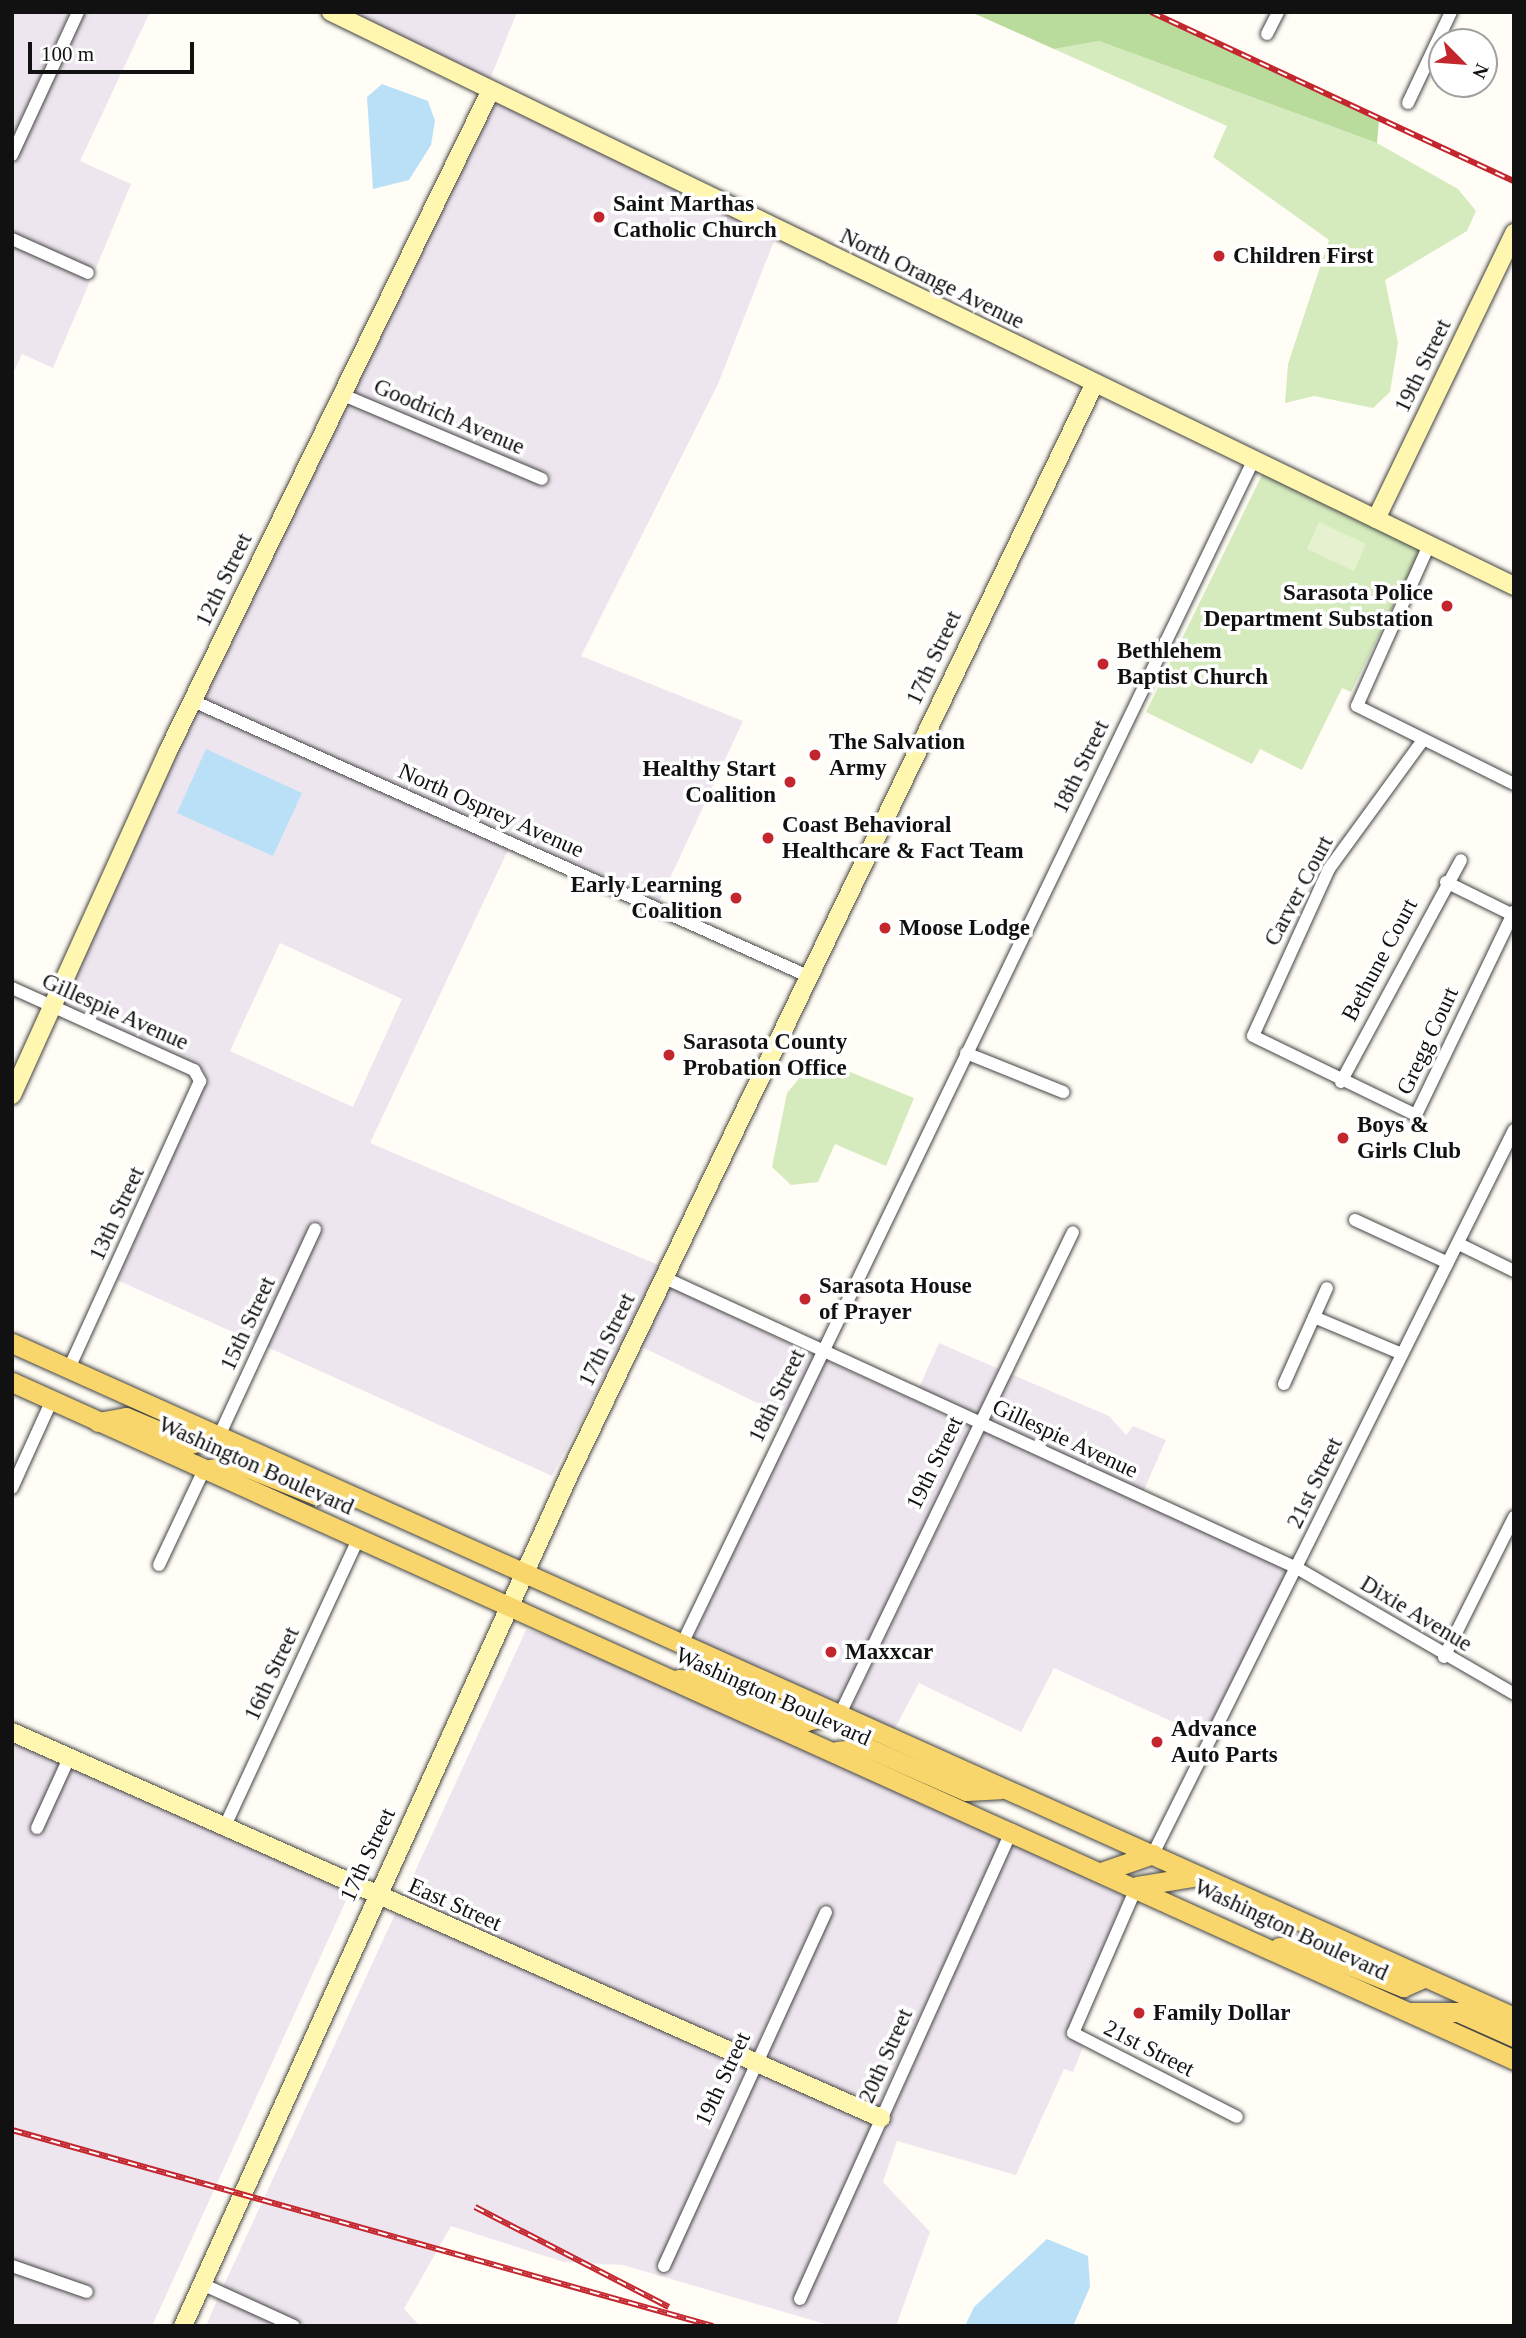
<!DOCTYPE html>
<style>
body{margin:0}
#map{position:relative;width:1526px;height:2338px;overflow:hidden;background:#fffdf5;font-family:Georgia,serif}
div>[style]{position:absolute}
.industrial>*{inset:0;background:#eee6ef}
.green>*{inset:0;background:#d5ebbd}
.forest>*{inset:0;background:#b9dc9c}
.pitch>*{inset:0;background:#e6f2cf}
.water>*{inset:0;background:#b9e0f7}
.roads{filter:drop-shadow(0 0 2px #444) drop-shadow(0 0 2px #444)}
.street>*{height:12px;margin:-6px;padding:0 6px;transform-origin:6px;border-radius:6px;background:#fff}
.secondary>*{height:18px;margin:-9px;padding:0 9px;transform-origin:9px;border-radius:9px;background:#fff6b0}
.primary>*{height:19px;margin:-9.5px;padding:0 9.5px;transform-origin:9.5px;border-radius:9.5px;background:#f9d66b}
.rail>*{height:6px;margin-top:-3px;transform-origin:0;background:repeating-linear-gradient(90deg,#fff 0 10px,#c4262e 0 20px);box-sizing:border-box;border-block:2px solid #c4262e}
.dots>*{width:19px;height:19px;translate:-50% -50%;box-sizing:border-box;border:4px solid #fff;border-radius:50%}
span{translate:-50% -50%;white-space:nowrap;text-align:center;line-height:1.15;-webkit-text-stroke:7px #fff;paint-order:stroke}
.poi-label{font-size:23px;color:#111;font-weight:700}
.left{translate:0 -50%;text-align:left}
.right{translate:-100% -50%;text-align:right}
.street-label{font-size:23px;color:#111}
.frame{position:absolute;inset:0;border:14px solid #111;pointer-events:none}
.north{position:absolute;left:1428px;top:28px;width:70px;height:70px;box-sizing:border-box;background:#fff;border:2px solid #a0a0a0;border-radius:50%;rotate:115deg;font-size:19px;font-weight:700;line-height:28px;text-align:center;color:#111}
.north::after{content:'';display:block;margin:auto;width:24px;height:32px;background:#c4262e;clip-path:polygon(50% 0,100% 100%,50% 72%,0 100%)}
.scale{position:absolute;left:28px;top:42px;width:166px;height:32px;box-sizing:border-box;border:4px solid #111;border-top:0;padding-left:9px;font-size:21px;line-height:24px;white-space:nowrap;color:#111;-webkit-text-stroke:5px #fff;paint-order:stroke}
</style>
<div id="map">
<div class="industrial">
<div style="clip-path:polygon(12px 12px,70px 12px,12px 139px)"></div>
<div style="clip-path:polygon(85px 12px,150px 12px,80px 161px,131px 184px,95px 270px,12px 232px,12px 170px)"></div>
<div style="clip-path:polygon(344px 12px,517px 12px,488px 84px)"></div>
<div style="clip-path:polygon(493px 100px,776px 236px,718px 384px,581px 656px,743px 721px,659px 902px,201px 698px,344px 402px,546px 486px,550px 476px,349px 391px)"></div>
<div style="clip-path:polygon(12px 245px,90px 281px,53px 368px,22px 354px,12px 376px)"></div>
<div style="clip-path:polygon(evenodd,196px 709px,509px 848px,370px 1143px,663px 1267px,552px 1476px,267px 1347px,323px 1227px,312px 1221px,255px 1342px,117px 1280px,207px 1077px,203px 1070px,60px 1003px,196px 709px,280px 943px,402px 999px,353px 1107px,230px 1051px,280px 943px)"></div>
<div style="clip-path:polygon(668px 1286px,814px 1355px,784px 1416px,638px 1345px)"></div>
<div style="clip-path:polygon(939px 1343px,999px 1369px,978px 1416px,918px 1390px)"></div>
<div style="clip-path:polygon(825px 1360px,973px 1427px,838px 1705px,692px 1640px)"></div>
<div style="clip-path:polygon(1011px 1374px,1109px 1416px,1126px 1435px,1133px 1426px,1166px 1440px,1143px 1492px,990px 1421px)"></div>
<div style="clip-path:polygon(985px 1432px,1288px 1570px,1204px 1736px,1054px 1668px,1021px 1732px,919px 1683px,894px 1730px,850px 1710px)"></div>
<div style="clip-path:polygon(526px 1630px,576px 1643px,1001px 1839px,877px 2110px,764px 2060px,833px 1909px,822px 1904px,752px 2055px,401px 1902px)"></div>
<div style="clip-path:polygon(12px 1741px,350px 1892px,152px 2326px,12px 2326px,12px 2272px,91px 2299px,94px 2289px,12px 2260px)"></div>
<div style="clip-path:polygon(1013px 1844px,1125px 1896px,1067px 2030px,1084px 2045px,1073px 2072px,1064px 2069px,1016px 2175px,897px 2141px,883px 2182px,930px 2232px,896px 2326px,832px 2326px,623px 2265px,564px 2262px,451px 2226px,404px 2309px,420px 2326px,308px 2326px,223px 2287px,396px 1912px,747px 2066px,656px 2268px,667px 2274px,759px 2071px,873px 2121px,792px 2301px,804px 2307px)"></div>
<div style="clip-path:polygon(218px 2298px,280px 2326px,206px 2326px)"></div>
</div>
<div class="green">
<div style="clip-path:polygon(1099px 41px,1377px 143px,1458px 189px,1476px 211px,1467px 231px,1385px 280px,1398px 343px,1390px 392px,1373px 408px,1314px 396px,1285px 403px,1288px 364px,1329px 240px,1213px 157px,1227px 126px,1054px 49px)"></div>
<div style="clip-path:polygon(1263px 473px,1421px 550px,1351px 692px,1342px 688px,1302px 770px,1260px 749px,1252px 764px,1146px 712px)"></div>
<div style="clip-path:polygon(816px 1058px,914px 1098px,886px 1166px,835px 1144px,818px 1182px,791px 1185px,772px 1167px,787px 1093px)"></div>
</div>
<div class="forest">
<div style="clip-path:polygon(971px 12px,1145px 12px,1379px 120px,1377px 143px,1099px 41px,1054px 49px)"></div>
</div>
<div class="pitch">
<div style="clip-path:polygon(1319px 522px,1366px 544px,1354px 571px,1307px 549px)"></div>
</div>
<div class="water">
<div style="clip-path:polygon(382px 84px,428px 101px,435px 121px,431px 145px,409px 180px,373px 189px,367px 97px)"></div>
<div style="clip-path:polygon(206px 749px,302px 793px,273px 856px,177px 813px)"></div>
<div style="clip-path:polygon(1047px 2239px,1088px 2256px,1090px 2287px,1073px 2326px,965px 2326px,974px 2307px)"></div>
</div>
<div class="roads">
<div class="street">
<div style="left:1267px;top:34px;width:25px;rotate:-63deg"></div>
<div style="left:1408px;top:103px;width:101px;rotate:-64.7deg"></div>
<div style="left:12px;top:155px;width:157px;rotate:-65.2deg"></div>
<div style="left:12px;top:239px;width:83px;rotate:24.1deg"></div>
<div style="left:341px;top:394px;width:218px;rotate:22.9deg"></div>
<div style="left:1429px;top:545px;width:176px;rotate:114.1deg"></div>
<div style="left:1357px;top:706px;width:175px;rotate:26.4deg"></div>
<div style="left:193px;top:701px;width:676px;rotate:24.1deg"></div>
<div style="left:1423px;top:740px;width:160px;rotate:126.1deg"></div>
<div style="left:1329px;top:869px;width:183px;rotate:114.5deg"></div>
<div style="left:1253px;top:1036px;width:181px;rotate:25.9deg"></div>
<div style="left:1416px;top:1115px;width:226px;rotate:-64.3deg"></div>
<div style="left:1446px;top:882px;width:72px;rotate:26.2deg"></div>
<div style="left:12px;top:988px;width:200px;rotate:24.3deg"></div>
<div style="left:194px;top:1070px;width:13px;rotate:61deg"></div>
<div style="left:200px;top:1081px;width:315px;rotate:114.5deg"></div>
<div style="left:966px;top:1053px;width:105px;rotate:21.9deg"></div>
<div style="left:1341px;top:1082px;width:252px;rotate:-61.6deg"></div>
<div style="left:1355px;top:1220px;width:102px;rotate:24.8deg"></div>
<div style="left:1459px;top:1244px;width:61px;rotate:26.1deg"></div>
<div style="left:665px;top:1278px;width:695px;rotate:24.65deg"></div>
<div style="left:1297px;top:1568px;width:251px;rotate:30.1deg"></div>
<div style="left:1314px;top:1317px;width:95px;rotate:22.8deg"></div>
<div style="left:1284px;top:1384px;width:105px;rotate:-65.9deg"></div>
<div style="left:219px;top:1436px;width:228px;rotate:-65.1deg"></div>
<div style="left:12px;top:1488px;width:97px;rotate:-65.6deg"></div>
<div style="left:159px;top:1565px;width:105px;rotate:-64.7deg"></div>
<div style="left:682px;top:1644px;width:1314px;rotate:-64.23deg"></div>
<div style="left:1444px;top:1657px;width:157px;rotate:-63.4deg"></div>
<div style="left:840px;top:1714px;width:535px;rotate:-64.2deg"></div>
<div style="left:37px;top:1828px;width:77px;rotate:-65.4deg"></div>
<div style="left:224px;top:1828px;width:319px;rotate:-65.1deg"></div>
<div style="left:1153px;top:1854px;width:809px;rotate:-63.5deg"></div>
<div style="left:1137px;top:1886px;width:160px;rotate:113.5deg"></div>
<div style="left:1073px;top:2033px;width:184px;rotate:27.1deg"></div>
<div style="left:12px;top:2266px;width:79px;rotate:19.1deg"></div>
<div style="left:664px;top:2266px;width:389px;rotate:-65.4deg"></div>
<div style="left:202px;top:2284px;width:101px;rotate:24.5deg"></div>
<div style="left:800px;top:2299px;width:515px;rotate:-65.68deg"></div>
</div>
<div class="secondary">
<div style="left:331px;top:12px;width:1315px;rotate:25.88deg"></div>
<div style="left:1376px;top:519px;width:318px;rotate:-64.2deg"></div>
<div style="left:12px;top:1095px;width:375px;rotate:-65.6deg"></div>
<div style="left:167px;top:753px;width:736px;rotate:-63.96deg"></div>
<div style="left:12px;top:1732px;width:951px;rotate:23.95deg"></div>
<div style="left:183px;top:2326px;width:941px;rotate:-65.59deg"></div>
<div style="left:572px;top:1469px;width:1203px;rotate:-64.29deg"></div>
</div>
<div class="primary">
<div style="left:12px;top:1343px;width:1646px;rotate:24.17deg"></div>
<div style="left:12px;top:1382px;width:1648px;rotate:24.29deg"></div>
<div style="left:98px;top:1422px;width:28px;rotate:-10deg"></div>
<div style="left:126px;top:1417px;width:69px;rotate:22.9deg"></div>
<div style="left:190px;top:1444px;width:30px;rotate:-15deg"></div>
<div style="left:204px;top:1470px;width:35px;rotate:-10deg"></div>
<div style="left:238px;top:1464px;width:84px;rotate:21.7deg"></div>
<div style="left:316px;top:1495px;width:17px;rotate:-28deg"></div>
<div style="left:678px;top:1679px;width:34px;rotate:2deg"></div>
<div style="left:712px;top:1680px;width:103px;rotate:23.6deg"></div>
<div style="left:806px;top:1721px;width:35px;rotate:-12deg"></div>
<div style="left:837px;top:1751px;width:31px;rotate:-6deg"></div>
<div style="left:868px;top:1748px;width:107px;rotate:23.7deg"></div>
<div style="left:966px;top:1791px;width:34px;rotate:-3deg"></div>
<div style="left:1104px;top:1871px;width:52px;rotate:-19.1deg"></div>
<div style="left:1137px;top:1886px;width:63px;rotate:-9.2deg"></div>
<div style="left:1279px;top:1947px;width:28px;rotate:2deg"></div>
<div style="left:1307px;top:1948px;width:104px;rotate:22.1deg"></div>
<div style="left:1403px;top:1987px;width:24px;rotate:-24deg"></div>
<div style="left:1409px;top:2012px;width:49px"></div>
<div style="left:1458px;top:2012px;width:61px;rotate:24.1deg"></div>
</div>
</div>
<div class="rail">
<div style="left:1151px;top:12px;width:400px;rotate:25deg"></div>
<div style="left:12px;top:2130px;width:728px;rotate:15.62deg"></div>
<div style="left:475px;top:2207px;width:218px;rotate:27.3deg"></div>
</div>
<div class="dots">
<div style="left:599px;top:217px;background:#c4262e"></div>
<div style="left:1219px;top:256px;background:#c4262e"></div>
<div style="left:1447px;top:606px;background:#c4262e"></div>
<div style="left:1103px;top:664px;background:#c4262e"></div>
<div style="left:815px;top:755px;background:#c4262e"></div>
<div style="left:790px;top:782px;background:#c4262e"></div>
<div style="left:768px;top:838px;background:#c4262e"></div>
<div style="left:736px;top:898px;background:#c4262e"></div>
<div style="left:885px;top:928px;background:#c4262e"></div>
<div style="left:669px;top:1055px;background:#c4262e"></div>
<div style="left:1343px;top:1138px;background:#c4262e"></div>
<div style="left:805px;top:1299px;background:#c4262e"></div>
<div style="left:831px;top:1652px;background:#c4262e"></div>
<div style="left:1157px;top:1742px;background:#c4262e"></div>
<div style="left:1139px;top:2013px;background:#c4262e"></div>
</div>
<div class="poi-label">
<span class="left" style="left:613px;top:217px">Saint Marthas<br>Catholic Church</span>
<span class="left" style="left:1233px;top:256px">Children First</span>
<span class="right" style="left:1433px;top:606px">Sarasota Police<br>Department Substation</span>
<span class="left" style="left:1117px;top:664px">Bethlehem<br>Baptist Church</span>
<span class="left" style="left:829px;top:755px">The Salvation<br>Army</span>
<span class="right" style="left:776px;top:782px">Healthy Start<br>Coalition</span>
<span class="left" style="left:782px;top:838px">Coast Behavioral<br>Healthcare &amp; Fact Team</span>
<span class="right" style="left:722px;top:898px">Early Learning<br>Coalition</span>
<span class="left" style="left:899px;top:928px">Moose Lodge</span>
<span class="left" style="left:683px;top:1055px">Sarasota County<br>Probation Office</span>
<span class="left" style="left:1357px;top:1138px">Boys &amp;<br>Girls Club</span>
<span class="left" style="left:819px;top:1299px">Sarasota House<br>of Prayer</span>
<span class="left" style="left:845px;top:1652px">Maxxcar</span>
<span class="left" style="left:1171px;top:1742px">Advance<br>Auto Parts</span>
<span class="left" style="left:1153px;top:2013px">Family Dollar</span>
</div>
<div class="street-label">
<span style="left:932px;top:279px;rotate:26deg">North Orange Avenue</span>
<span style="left:1423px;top:366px;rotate:-64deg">19th Street</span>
<span style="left:449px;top:417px;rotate:23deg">Goodrich Avenue</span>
<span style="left:224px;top:580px;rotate:-64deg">12th Street</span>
<span style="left:934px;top:658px;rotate:-65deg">17th Street</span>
<span style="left:1081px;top:767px;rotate:-64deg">18th Street</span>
<span style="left:491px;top:811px;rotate:24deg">North Osprey Avenue</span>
<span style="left:1299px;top:891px;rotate:-62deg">Carver Court</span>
<span style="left:1380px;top:960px;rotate:-62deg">Bethune Court</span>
<span style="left:115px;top:1012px;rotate:24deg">Gillespie Avenue</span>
<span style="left:1428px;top:1041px;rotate:-65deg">Gregg Court</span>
<span style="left:117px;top:1214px;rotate:-65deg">13th Street</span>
<span style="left:248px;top:1324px;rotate:-65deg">15th Street</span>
<span style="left:607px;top:1340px;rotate:-64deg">17th Street</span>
<span style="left:777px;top:1396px;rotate:-64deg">18th Street</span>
<span style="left:1065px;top:1439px;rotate:25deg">Gillespie Avenue</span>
<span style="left:935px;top:1463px;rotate:-64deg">19th Street</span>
<span style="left:256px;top:1466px;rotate:24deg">Washington Boulevard</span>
<span style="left:1315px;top:1483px;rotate:-64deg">21st Street</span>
<span style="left:1416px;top:1614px;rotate:31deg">Dixie Avenue</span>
<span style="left:272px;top:1674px;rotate:-65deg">16th Street</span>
<span style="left:773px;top:1697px;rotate:24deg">Washington Boulevard</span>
<span style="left:368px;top:1855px;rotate:-65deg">17th Street</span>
<span style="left:455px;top:1905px;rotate:24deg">East Street</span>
<span style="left:1291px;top:1930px;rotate:25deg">Washington Boulevard</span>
<span style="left:1149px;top:2049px;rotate:27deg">21st Street</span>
<span style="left:886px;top:2056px;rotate:-66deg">20th Street</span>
<span style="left:723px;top:2079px;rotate:-65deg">19th Street</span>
</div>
<div class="frame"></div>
<div class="north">N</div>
<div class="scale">100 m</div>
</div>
